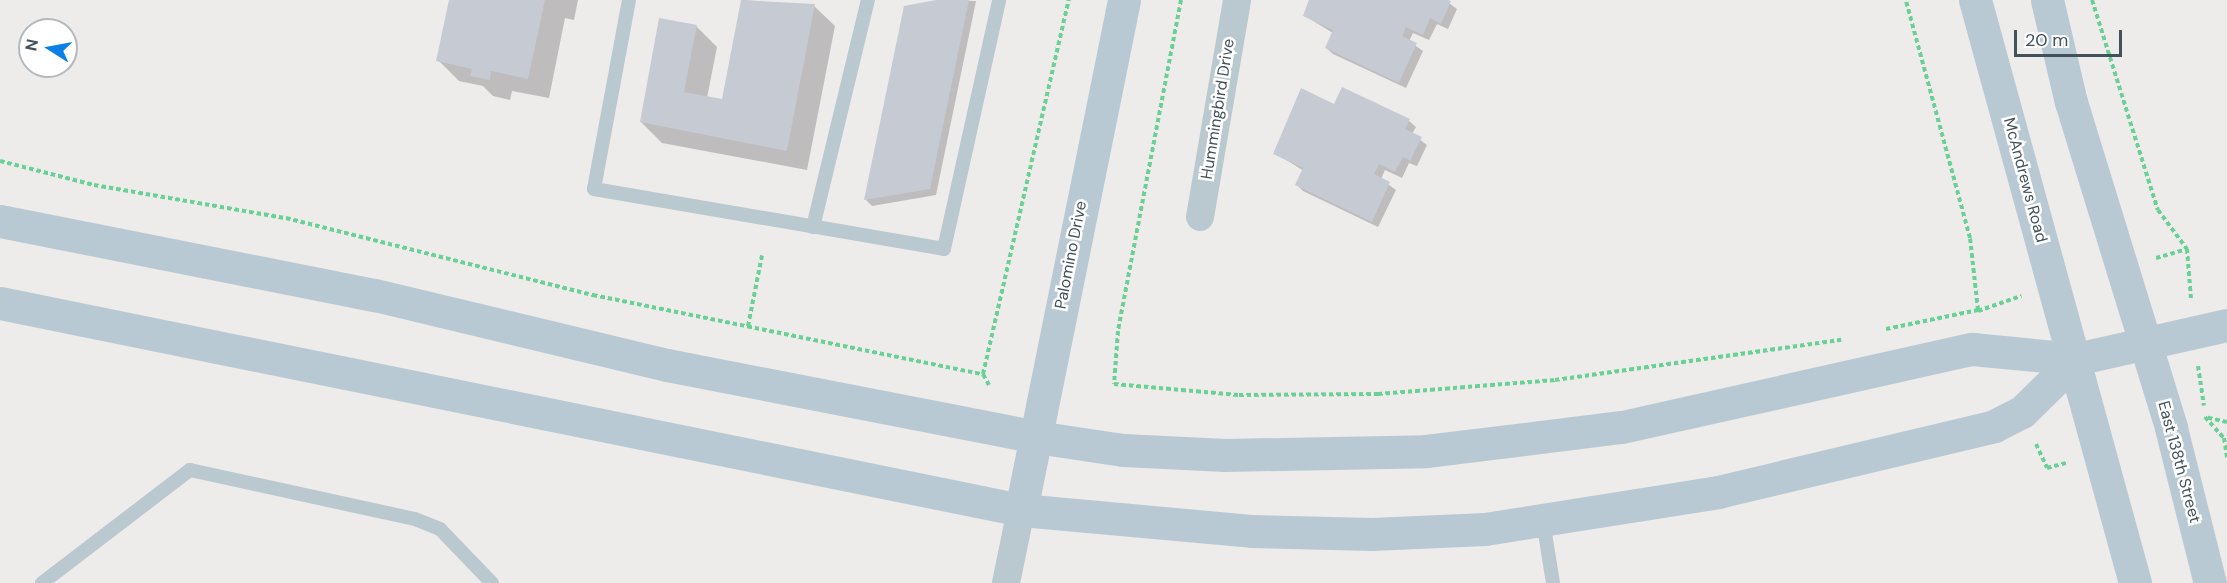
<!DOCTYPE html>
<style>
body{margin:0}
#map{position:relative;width:2227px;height:583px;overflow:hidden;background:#eeebeb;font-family:"DM Sans",sans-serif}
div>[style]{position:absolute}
.shadow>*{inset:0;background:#0003}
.building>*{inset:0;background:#c6cad2}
.path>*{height:4px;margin-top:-2px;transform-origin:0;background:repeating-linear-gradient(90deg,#6ad195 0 4.5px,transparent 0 7.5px)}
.lane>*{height:14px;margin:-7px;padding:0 7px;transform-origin:7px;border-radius:7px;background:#bac8cf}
.street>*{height:28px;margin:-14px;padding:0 14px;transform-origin:14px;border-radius:14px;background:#bac8cf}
.secondary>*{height:33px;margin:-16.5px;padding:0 16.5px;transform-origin:16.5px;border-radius:16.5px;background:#b9c9d4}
span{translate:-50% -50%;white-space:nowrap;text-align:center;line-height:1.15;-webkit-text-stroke:5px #fff;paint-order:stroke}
.street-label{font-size:16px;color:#42515a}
.north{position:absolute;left:18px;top:18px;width:60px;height:60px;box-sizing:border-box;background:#fff;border:2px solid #b3b9bd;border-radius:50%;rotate:281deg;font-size:16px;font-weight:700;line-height:24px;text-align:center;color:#42515a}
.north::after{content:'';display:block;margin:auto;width:21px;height:27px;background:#0b80e7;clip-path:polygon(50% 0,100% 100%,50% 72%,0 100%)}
.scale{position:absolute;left:2014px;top:30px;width:108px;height:27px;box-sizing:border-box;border:3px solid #42515a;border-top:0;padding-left:8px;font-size:18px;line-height:21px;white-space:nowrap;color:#42515a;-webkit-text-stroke:4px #fff;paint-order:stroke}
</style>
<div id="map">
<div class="shadow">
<div style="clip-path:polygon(450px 0,578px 0,574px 20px,565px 18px,549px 98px,512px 91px,510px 100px,493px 96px,483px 86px,459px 81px,438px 60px)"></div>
<div style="clip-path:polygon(742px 0,814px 6px,835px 26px,807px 170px,662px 143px,641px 122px,696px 26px,717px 47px,707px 98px,723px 101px)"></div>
<div style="clip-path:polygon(944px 0,976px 1px,936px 195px,872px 206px,865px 199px)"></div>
<div style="clip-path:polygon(1311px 0,1445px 0,1457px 9px,1448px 29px,1437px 24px,1429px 40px,1413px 33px,1409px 41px,1423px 51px,1406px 88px,1333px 54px,1326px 48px,1333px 33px,1305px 16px)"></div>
<div style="clip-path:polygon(1335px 106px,1409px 121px,1416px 127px,1412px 134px,1427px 145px,1417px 166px,1409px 163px,1402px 178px,1385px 170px,1381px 179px,1396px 190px,1378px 227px,1303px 191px,1297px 185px,1304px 171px,1275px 153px)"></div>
</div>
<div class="building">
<div style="clip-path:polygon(449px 0,545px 0,528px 79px,491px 71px,490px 80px,470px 76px,472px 69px,436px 61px)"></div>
<div style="clip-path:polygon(741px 0,815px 4px,787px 151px,640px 122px,659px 18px,697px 25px,684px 92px,722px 99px)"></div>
<div style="clip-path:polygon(936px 0,969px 0,930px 189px,864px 200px,904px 6px)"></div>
<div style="clip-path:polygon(1309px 0,1448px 0,1451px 1px,1441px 24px,1430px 18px,1423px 35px,1406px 27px,1402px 36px,1417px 43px,1399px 83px,1325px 48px,1333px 30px,1303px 16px)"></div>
<div style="clip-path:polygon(1342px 87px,1410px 119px,1405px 129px,1422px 137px,1410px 161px,1403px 157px,1395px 172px,1379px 164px,1374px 174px,1390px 182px,1372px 222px,1295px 185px,1303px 168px,1273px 154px,1301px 88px,1334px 104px)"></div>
</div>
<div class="path">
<div style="left:1181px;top:0;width:337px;rotate:100.8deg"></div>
<div style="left:1118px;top:331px;width:53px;rotate:94.3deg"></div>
<div style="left:1114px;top:384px;width:125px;rotate:5deg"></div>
<div style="left:1239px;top:395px;width:139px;rotate:-0.4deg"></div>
<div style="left:1378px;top:394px;width:178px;rotate:-4.5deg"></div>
<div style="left:1555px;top:380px;width:289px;rotate:-8deg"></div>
<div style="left:2092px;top:0;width:220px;rotate:72.6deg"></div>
<div style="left:2158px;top:210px;width:49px;rotate:53.4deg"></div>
<div style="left:2187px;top:249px;width:50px;rotate:85.4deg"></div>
<div style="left:0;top:161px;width:97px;rotate:14.3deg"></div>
<div style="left:94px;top:185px;width:195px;rotate:9.8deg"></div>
<div style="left:286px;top:218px;width:317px;rotate:14.1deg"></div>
<div style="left:593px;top:295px;width:398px;rotate:11.5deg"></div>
<div style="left:2156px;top:258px;width:32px;rotate:-16deg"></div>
<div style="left:1978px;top:311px;width:46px;rotate:-19.2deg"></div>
<div style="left:748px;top:326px;width:72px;rotate:-78.8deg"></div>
<div style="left:1886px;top:329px;width:94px;rotate:-11.7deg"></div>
<div style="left:1978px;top:310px;width:72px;rotate:-96.3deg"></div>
<div style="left:1970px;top:238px;width:246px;rotate:-105.1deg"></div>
<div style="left:2198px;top:366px;width:40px;rotate:81.5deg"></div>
<div style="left:989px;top:385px;width:13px;rotate:-119deg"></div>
<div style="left:983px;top:374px;width:384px;rotate:-77.1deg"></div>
<div style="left:2227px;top:422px;width:23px;rotate:-167deg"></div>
<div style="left:2205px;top:417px;width:28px;rotate:48deg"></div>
<div style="left:2224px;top:438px;width:20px;rotate:81deg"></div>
<div style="left:2036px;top:444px;width:26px;rotate:65deg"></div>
<div style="left:2047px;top:468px;width:20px;rotate:-15deg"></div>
</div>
<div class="lane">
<div style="left:629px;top:0;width:192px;rotate:100.5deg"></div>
<div style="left:594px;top:189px;width:355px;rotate:9.7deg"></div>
<div style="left:944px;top:249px;width:255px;rotate:-77.5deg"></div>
<div style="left:813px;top:227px;width:234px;rotate:-76.4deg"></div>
<div style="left:1543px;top:521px;width:63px;rotate:80.8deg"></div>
<div style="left:42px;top:583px;width:186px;rotate:-37.4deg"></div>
<div style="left:190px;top:470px;width:230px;rotate:12.3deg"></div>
<div style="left:415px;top:519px;width:27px;rotate:22deg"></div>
<div style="left:440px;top:529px;width:75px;rotate:46.1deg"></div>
</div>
<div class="street">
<div style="left:1200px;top:217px;width:220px;rotate:-80.3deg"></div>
<div style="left:1006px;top:583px;width:75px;rotate:-78.4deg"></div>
</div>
<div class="secondary">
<div style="left:1975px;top:0;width:605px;rotate:74.65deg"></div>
<div style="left:2047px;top:0;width:105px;rotate:76.8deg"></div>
<div style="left:2071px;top:102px;width:341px;rotate:72.9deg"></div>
<div style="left:2171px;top:428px;width:160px;rotate:75.9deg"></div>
<div style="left:0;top:221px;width:382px;rotate:11.2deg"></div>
<div style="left:375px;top:295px;width:300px;rotate:13.5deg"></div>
<div style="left:667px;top:365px;width:376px;rotate:11deg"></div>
<div style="left:1036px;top:437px;width:88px;rotate:8.5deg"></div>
<div style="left:1123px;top:450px;width:102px;rotate:2.8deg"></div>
<div style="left:1225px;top:455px;width:201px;rotate:-1.1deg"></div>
<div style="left:1426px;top:451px;width:197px;rotate:-7deg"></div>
<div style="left:1622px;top:427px;width:359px;rotate:-12.6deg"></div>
<div style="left:1972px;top:349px;width:104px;rotate:5.5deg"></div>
<div style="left:2076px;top:359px;width:155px;rotate:-12.7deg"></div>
<div style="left:0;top:303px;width:1042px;rotate:11.46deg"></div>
<div style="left:1021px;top:510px;width:231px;rotate:5.2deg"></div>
<div style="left:1251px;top:531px;width:121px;rotate:1.4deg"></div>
<div style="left:1372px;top:534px;width:113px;rotate:-2.5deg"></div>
<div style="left:1485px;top:529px;width:236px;rotate:-9deg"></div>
<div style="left:1718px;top:492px;width:284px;rotate:-13.4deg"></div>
<div style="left:1994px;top:426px;width:31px;rotate:-27deg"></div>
<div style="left:2022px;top:412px;width:76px;rotate:-44.5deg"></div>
<div style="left:1021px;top:510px;width:520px;rotate:-78.58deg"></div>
</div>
<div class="street-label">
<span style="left:1218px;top:109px;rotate:-81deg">Hummingbird Drive</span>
<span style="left:2025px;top:180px;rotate:75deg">McAndrews Road</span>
<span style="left:1071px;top:255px;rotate:-79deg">Palomino Drive</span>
<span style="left:2179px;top:462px;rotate:75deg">East 138th Street</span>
</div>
<div class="north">N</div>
<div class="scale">20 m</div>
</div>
